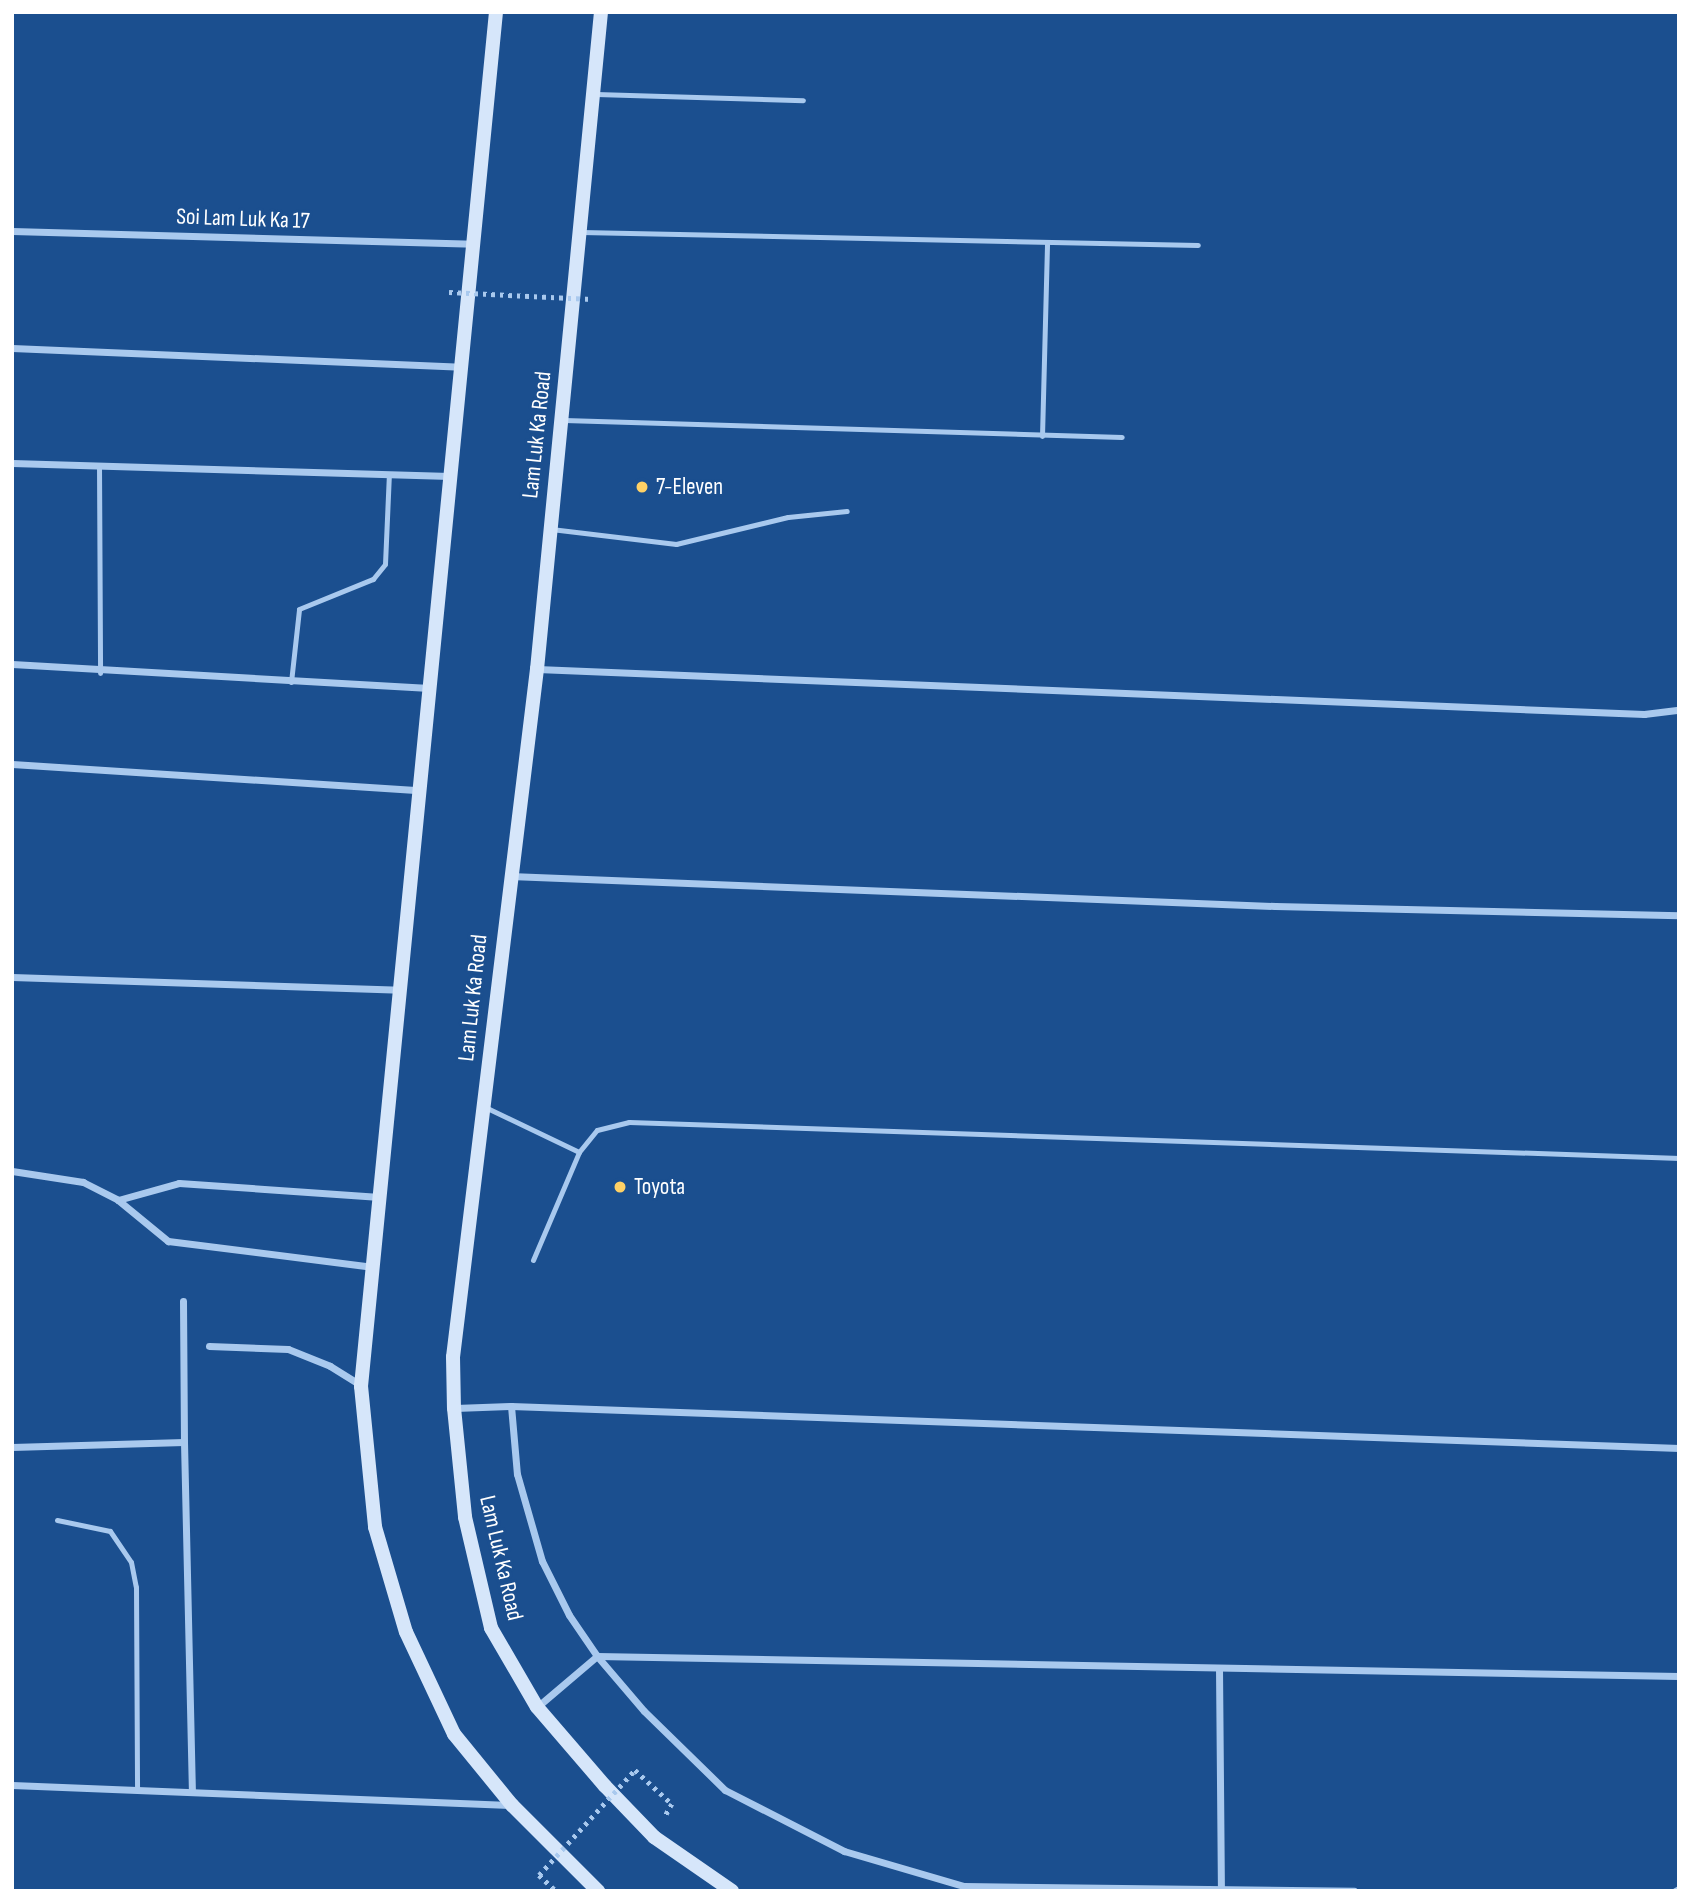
<!DOCTYPE html>
<style>
body{margin:0}
#map{position:relative;width:1691px;height:1903px;overflow:hidden;background:#1b4f8f;font-family:"Sofia Sans Condensed",sans-serif}
div>[style]{position:absolute}
.path>*{height:4.5px;margin-top:-2.25px;transform-origin:0;background:repeating-linear-gradient(90deg,#a9c9ee 0 3.5px,transparent 0 8.5px)}
.lane>*{height:5px;margin:-2.5px;padding:0 2.5px;transform-origin:2.5px;border-radius:2.5px;background:#a9c9ee}
.street>*{height:7px;margin:-3.5px;padding:0 3.5px;transform-origin:3.5px;border-radius:3.5px;background:#a9c9ee}
.secondary>*{height:14px;margin:-7px;padding:0 7px;transform-origin:7px;border-radius:7px;background:#d6e6fa}
.path-bridge>*{height:4.5px;margin-top:-2.25px;transform-origin:0;background:repeating-linear-gradient(90deg,#a9c9ee 0 3.5px,transparent 0 8.5px)}
.dots>*{width:19px;height:19px;translate:-50% -50%;box-sizing:border-box;border:4px solid #1b4f8f;border-radius:50%}
span{translate:-50% -50%;white-space:nowrap;text-align:center;line-height:1.15;-webkit-text-stroke:6px #1b4f8f;paint-order:stroke}
.street-label{font-size:23px;color:#fff}
.poi-label{font-size:23px;color:#fff}
.left{translate:0 -50%;text-align:left}
.frame{position:absolute;inset:0;border:14px solid #fff;pointer-events:none}
</style>
<div id="map">
<div class="path">
<div style="left:635px;top:1770px;width:50px;rotate:42.6deg"></div>
<div style="left:672px;top:1804px;width:13px;rotate:119deg"></div>
<div style="left:539px;top:1875px;width:23px;rotate:43deg"></div>
</div>
<div class="lane">
<div style="left:596px;top:94px;width:207px;rotate:1.7deg"></div>
<div style="left:581px;top:232px;width:617px;rotate:1.21deg"></div>
<div style="left:564px;top:420px;width:558px;rotate:1.75deg"></div>
<div style="left:1042px;top:436px;width:193px;rotate:-88.5deg"></div>
<div style="left:99px;top:465px;width:208px;rotate:89.7deg"></div>
<div style="left:551px;top:529px;width:126px;rotate:6.8deg"></div>
<div style="left:676px;top:544px;width:115px;rotate:-13.6deg"></div>
<div style="left:788px;top:517px;width:59px;rotate:-5.8deg"></div>
<div style="left:291px;top:682px;width:73px;rotate:-83.7deg"></div>
<div style="left:299px;top:609px;width:80px;rotate:-22.1deg"></div>
<div style="left:373px;top:579px;width:19px;rotate:-51deg"></div>
<div style="left:385px;top:564px;width:90px;rotate:-87.5deg"></div>
<div style="left:487px;top:1108px;width:102px;rotate:25.6deg"></div>
<div style="left:533px;top:1260px;width:117px;rotate:-66.9deg"></div>
<div style="left:579px;top:1152px;width:28px;rotate:-51deg"></div>
<div style="left:597px;top:1130px;width:33px;rotate:-14deg"></div>
<div style="left:629px;top:1122px;width:1051px;rotate:1.96deg"></div>
<div style="left:57px;top:1520px;width:54px;rotate:11.7deg"></div>
<div style="left:110px;top:1531px;width:37px;rotate:56deg"></div>
<div style="left:131px;top:1562px;width:25px;rotate:79deg"></div>
<div style="left:136px;top:1587px;width:201px;rotate:89.7deg"></div>
</div>
<div class="street">
<div style="left:12px;top:231px;width:461px;rotate:1.6deg"></div>
<div style="left:12px;top:348px;width:449px;rotate:2.4deg"></div>
<div style="left:12px;top:463px;width:438px;rotate:1.7deg"></div>
<div style="left:12px;top:664px;width:418px;rotate:3.3deg"></div>
<div style="left:537px;top:669px;width:1108px;rotate:2.33deg"></div>
<div style="left:1644px;top:714px;width:35px;rotate:-7deg"></div>
<div style="left:12px;top:764px;width:408px;rotate:3.7deg"></div>
<div style="left:510px;top:876px;width:766px;rotate:2.25deg"></div>
<div style="left:1275px;top:906px;width:404px;rotate:1.3deg"></div>
<div style="left:12px;top:977px;width:388px;rotate:1.9deg"></div>
<div style="left:12px;top:1171px;width:72px;rotate:8.8deg"></div>
<div style="left:83px;top:1182px;width:39px;rotate:27deg"></div>
<div style="left:118px;top:1200px;width:65px;rotate:39.4deg"></div>
<div style="left:168px;top:1241px;width:207px;rotate:7.2deg"></div>
<div style="left:118px;top:1200px;width:63px;rotate:-15.6deg"></div>
<div style="left:179px;top:1183px;width:201px;rotate:4deg"></div>
<div style="left:183px;top:1301px;width:141px;rotate:89.6deg"></div>
<div style="left:209px;top:1346px;width:79px;rotate:2.2deg"></div>
<div style="left:288px;top:1349px;width:45px;rotate:22deg"></div>
<div style="left:330px;top:1366px;width:36px;rotate:32deg"></div>
<div style="left:511px;top:1406px;width:68px;rotate:85deg"></div>
<div style="left:517px;top:1474px;width:91px;rotate:74deg"></div>
<div style="left:542px;top:1561px;width:60px;rotate:63.4deg"></div>
<div style="left:569px;top:1615px;width:50px;rotate:55.7deg"></div>
<div style="left:597px;top:1656px;width:72px;rotate:49.5deg"></div>
<div style="left:644px;top:1711px;width:113px;rotate:44.3deg"></div>
<div style="left:725px;top:1790px;width:134px;rotate:27.1deg"></div>
<div style="left:844px;top:1851px;width:125px;rotate:16.3deg"></div>
<div style="left:964px;top:1886px;width:390px;rotate:0.7deg"></div>
<div style="left:455px;top:1408px;width:56px;rotate:-2deg"></div>
<div style="left:511px;top:1406px;width:1169px;rotate:2.06deg"></div>
<div style="left:12px;top:1447px;width:172px;rotate:-1.7deg"></div>
<div style="left:184px;top:1442px;width:349px;rotate:88.7deg"></div>
<div style="left:1219px;top:1668px;width:223px;rotate:89.5deg"></div>
<div style="left:537px;top:1707px;width:79px;rotate:-40.4deg"></div>
<div style="left:597px;top:1656px;width:1082px;rotate:1.06deg"></div>
<div style="left:12px;top:1785px;width:500px;rotate:2.29deg"></div>
<div style="left:1675px;top:1891px;width:4px;rotate:-27deg"></div>
</div>
<div class="secondary">
<div style="left:496px;top:12px;width:1381px;rotate:95.61deg"></div>
<div style="left:361px;top:1386px;width:142px;rotate:84.3deg"></div>
<div style="left:375px;top:1527px;width:109px;rotate:73.6deg"></div>
<div style="left:406px;top:1632px;width:113px;rotate:64.8deg"></div>
<div style="left:454px;top:1734px;width:92px;rotate:50.8deg"></div>
<div style="left:512px;top:1805px;width:122px;rotate:45deg"></div>
<div style="left:601px;top:12px;width:660px;rotate:95.56deg"></div>
<div style="left:537px;top:669px;width:693px;rotate:96.96deg"></div>
<div style="left:453px;top:1357px;width:51px;rotate:88.9deg"></div>
<div style="left:454px;top:1408px;width:110px;rotate:84.2deg"></div>
<div style="left:465px;top:1517px;width:114px;rotate:76.8deg"></div>
<div style="left:491px;top:1628px;width:91px;rotate:59.8deg"></div>
<div style="left:537px;top:1707px;width:104px;rotate:49.3deg"></div>
<div style="left:605px;top:1786px;width:71px;rotate:46.1deg"></div>
<div style="left:654px;top:1837px;width:95px;rotate:34.7deg"></div>
</div>
<div class="path-bridge">
<div style="left:449px;top:292px;width:143px;rotate:2.8deg"></div>
<div style="left:539px;top:1875px;width:142px;rotate:-47.6deg"></div>
</div>
<div class="dots">
<div style="left:642px;top:487px;background:#ffd166"></div>
<div style="left:620px;top:1187px;background:#ffd166"></div>
</div>
<div class="street-label">
<span style="left:243px;top:219px;rotate:2deg">Soi Lam Luk Ka 17</span>
<span style="left:537px;top:435px;rotate:-84deg">Lam Luk Ka Road</span>
<span style="left:473px;top:998px;rotate:-84deg">Lam Luk Ka Road</span>
<span style="left:501px;top:1558px;rotate:77deg">Lam Luk Ka Road</span>
</div>
<div class="poi-label">
<span class="left" style="left:656px;top:487px">7-Eleven</span>
<span class="left" style="left:634px;top:1187px">Toyota</span>
</div>
<div class="frame"></div>
</div>
